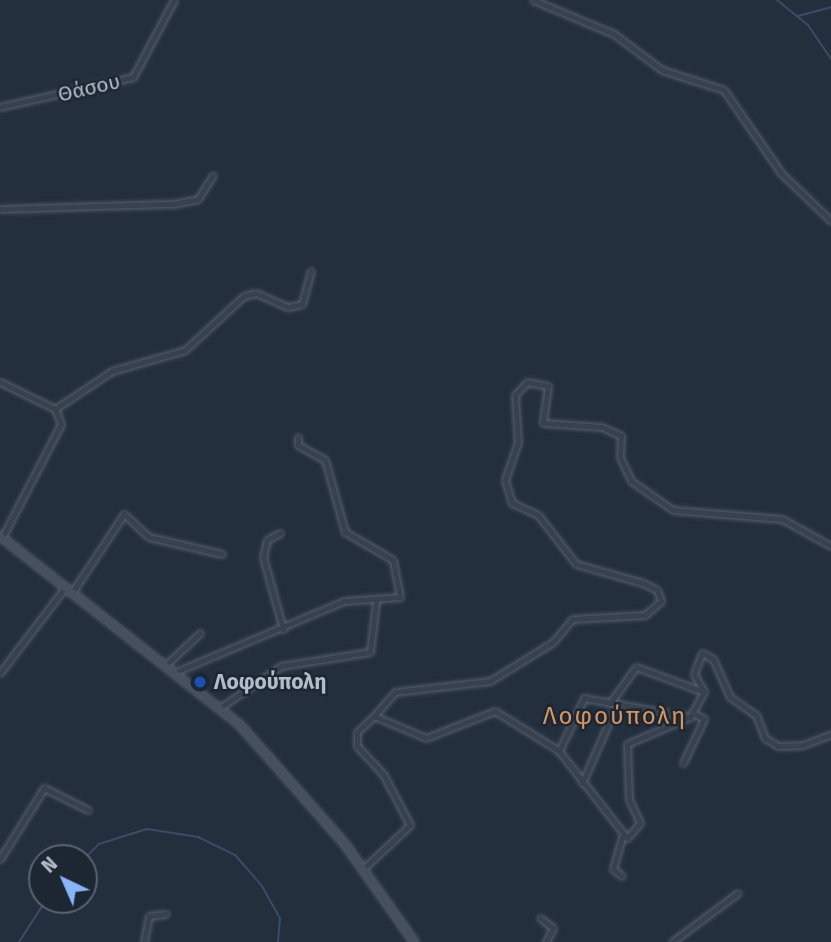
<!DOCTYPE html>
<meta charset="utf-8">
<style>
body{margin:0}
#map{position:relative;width:831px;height:942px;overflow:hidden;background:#242f3e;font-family:"Fira Sans",sans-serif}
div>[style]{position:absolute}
.stream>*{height:2px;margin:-1px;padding:0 1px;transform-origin:1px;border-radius:1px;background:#394c67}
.roads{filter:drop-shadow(0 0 2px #565f6c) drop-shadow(0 0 2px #565f6c)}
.street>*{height:5px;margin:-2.5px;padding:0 2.5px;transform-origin:2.5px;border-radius:2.5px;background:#38414e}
.secondary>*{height:7px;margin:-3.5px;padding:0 3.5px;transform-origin:3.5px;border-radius:3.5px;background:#465061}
.dots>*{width:19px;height:19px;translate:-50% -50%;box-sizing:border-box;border:4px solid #1d2633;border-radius:50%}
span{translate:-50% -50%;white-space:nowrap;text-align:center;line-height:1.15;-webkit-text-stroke:5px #1d2633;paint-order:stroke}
.street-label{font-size:21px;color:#b4bcc9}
.poi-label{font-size:21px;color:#b4bcc9;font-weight:700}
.left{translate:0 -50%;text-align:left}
.quarter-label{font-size:24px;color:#d59563;letter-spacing:2px}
.north{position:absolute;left:28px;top:844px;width:70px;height:70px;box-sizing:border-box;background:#1d2633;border:2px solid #59626f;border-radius:50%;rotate:316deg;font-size:19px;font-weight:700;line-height:28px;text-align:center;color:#b4bcc9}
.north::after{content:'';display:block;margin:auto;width:24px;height:32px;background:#8ab4f8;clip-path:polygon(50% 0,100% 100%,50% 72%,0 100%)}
</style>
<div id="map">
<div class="stream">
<div style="left:777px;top:0;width:40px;rotate:39deg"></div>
<div style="left:808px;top:25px;width:41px;rotate:55.9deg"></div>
<div style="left:798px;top:16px;width:34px;rotate:-15deg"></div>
<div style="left:84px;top:859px;width:21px;rotate:-45deg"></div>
<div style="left:99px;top:844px;width:50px;rotate:-17.4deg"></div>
<div style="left:147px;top:829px;width:52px;rotate:8.9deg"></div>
<div style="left:198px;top:837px;width:41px;rotate:25.9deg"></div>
<div style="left:235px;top:855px;width:41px;rotate:48.9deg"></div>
<div style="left:262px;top:886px;width:37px;rotate:61deg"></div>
<div style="left:280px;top:918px;width:24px;rotate:95deg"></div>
<div style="left:19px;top:942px;width:50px;rotate:-57.3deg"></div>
</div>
<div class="roads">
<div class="street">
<div style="left:533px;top:0;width:88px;rotate:22.8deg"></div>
<div style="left:614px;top:34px;width:60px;rotate:36.9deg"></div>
<div style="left:662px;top:70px;width:65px;rotate:17.9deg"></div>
<div style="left:724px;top:90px;width:101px;rotate:55.5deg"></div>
<div style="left:781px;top:173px;width:69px;rotate:43.8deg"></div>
<div style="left:0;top:107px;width:136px;rotate:-12.7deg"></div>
<div style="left:133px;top:77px;width:87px;rotate:-62deg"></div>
<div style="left:0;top:209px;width:173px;rotate:-1.7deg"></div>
<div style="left:173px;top:204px;width:25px;rotate:-11deg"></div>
<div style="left:198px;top:199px;width:28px;rotate:-58deg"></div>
<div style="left:0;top:382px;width:61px;rotate:26.1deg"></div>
<div style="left:55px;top:409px;width:16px;rotate:68deg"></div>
<div style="left:61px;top:424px;width:128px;rotate:117.4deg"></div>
<div style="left:55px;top:409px;width:69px;rotate:-33.7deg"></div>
<div style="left:112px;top:371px;width:76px;rotate:-16deg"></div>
<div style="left:185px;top:350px;width:80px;rotate:-42.5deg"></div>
<div style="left:244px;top:296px;width:12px;rotate:-14deg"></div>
<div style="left:256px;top:293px;width:35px;rotate:24deg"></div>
<div style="left:288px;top:307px;width:14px;rotate:-12deg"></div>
<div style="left:302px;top:304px;width:34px;rotate:-75deg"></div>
<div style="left:280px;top:533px;width:15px;rotate:152deg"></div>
<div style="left:267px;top:540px;width:17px;rotate:103deg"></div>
<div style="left:263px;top:557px;width:75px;rotate:74.5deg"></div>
<div style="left:73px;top:591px;width:92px;rotate:-56.5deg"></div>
<div style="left:124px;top:514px;width:34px;rotate:43deg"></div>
<div style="left:149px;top:537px;width:75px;rotate:13.1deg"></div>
<div style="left:168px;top:663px;width:44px;rotate:-43.2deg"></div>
<div style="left:178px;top:671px;width:180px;rotate:-22.9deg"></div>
<div style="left:344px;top:601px;width:56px;rotate:-4.1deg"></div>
<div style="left:400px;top:597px;width:38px;rotate:-101deg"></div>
<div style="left:393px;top:560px;width:56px;rotate:-149.7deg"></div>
<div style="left:345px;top:532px;width:75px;rotate:-105.5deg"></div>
<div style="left:325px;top:460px;width:31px;rotate:-151deg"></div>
<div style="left:298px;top:445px;width:8px;rotate:-90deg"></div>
<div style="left:0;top:673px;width:109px;rotate:-52.8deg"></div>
<div style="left:610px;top:703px;width:44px;rotate:-54.2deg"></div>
<div style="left:636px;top:667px;width:72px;rotate:20.2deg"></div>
<div style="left:221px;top:707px;width:73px;rotate:-34.3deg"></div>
<div style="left:281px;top:666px;width:90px;rotate:-8.9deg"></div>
<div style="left:370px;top:652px;width:50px;rotate:-83.2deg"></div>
<div style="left:374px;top:716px;width:32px;rotate:-49deg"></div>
<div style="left:395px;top:692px;width:96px;rotate:-6.6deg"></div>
<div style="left:490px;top:681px;width:74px;rotate:-31.8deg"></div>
<div style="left:553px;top:642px;width:30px;rotate:-50deg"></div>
<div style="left:572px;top:619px;width:73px;rotate:-3.1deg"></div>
<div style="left:645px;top:615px;width:21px;rotate:-41deg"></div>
<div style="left:661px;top:601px;width:12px;rotate:-110deg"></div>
<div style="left:657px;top:590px;width:16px;rotate:-153deg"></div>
<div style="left:643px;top:583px;width:70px;rotate:-164.2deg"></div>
<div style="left:576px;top:564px;width:62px;rotate:-127.8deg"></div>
<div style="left:538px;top:515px;width:29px;rotate:-155deg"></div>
<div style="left:512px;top:503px;width:24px;rotate:-107deg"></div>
<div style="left:505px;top:480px;width:39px;rotate:-71deg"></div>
<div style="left:518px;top:443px;width:48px;rotate:-93.6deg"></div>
<div style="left:515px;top:395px;width:18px;rotate:-47deg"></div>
<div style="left:527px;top:382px;width:21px;rotate:11deg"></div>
<div style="left:548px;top:386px;width:37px;rotate:98deg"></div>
<div style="left:543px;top:423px;width:59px;rotate:3.9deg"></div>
<div style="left:602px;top:427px;width:21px;rotate:25deg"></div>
<div style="left:621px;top:436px;width:21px;rotate:93deg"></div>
<div style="left:620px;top:457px;width:26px;rotate:65deg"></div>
<div style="left:631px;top:481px;width:51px;rotate:34.6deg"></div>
<div style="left:673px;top:510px;width:109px;rotate:4.7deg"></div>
<div style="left:782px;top:519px;width:56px;rotate:28.9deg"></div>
<div style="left:559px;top:751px;width:59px;rotate:-64.7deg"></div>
<div style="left:584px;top:698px;width:108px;rotate:10.2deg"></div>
<div style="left:683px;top:763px;width:49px;rotate:-64.5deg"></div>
<div style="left:704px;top:719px;width:13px;rotate:-151deg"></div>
<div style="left:582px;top:783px;width:86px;rotate:-66.1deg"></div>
<div style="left:0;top:859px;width:84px;rotate:-58.2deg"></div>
<div style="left:44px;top:788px;width:49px;rotate:26.6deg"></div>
<div style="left:364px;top:868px;width:63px;rotate:-43.1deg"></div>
<div style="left:410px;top:825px;width:58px;rotate:-117.9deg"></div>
<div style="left:383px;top:774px;width:38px;rotate:-133deg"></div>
<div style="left:357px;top:746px;width:14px;rotate:-90deg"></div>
<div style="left:357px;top:732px;width:23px;rotate:-43deg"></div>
<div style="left:374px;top:716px;width:56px;rotate:22.9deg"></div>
<div style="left:426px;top:738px;width:74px;rotate:-21.4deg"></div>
<div style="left:495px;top:711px;width:75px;rotate:32deg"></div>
<div style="left:559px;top:751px;width:110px;rotate:52deg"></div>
<div style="left:627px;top:838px;width:20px;rotate:-49deg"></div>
<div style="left:640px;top:823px;width:26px;rotate:-115deg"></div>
<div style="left:629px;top:799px;width:55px;rotate:-92.1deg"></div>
<div style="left:627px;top:744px;width:69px;rotate:-23.2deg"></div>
<div style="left:690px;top:717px;width:29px;rotate:-61deg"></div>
<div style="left:704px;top:692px;width:21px;rotate:-119deg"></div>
<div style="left:694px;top:674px;width:22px;rotate:-69deg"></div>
<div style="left:702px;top:653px;width:13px;rotate:29deg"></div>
<div style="left:713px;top:659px;width:42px;rotate:65.9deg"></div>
<div style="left:730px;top:697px;width:32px;rotate:35deg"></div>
<div style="left:756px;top:715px;width:25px;rotate:69deg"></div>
<div style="left:765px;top:738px;width:15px;rotate:32deg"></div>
<div style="left:778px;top:746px;width:25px;rotate:-2deg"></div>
<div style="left:803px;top:745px;width:30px;rotate:-21deg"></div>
<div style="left:622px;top:876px;width:11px;rotate:-142deg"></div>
<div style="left:613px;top:869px;width:33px;rotate:-74deg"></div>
<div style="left:540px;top:918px;width:16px;rotate:38deg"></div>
<div style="left:553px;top:928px;width:16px;rotate:117deg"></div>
<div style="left:144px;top:942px;width:26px;rotate:-79deg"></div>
<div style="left:149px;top:916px;width:17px;rotate:-7deg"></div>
<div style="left:672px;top:942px;width:82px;rotate:-36.6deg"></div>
</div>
<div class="secondary">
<div style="left:0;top:536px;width:304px;rotate:38.2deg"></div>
<div style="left:239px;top:724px;width:159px;rotate:48.6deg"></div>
<div style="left:344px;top:843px;width:121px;rotate:54.7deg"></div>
</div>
</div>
<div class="dots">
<div style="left:200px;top:682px;background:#1a4fb4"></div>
</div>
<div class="street-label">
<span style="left:89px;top:88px;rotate:-13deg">Θάσου</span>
</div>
<div class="poi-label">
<span class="left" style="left:214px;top:682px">Λοφούπολη</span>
</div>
<div class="quarter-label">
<span style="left:615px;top:717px">Λοφούπολη</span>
</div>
<div class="north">N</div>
</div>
